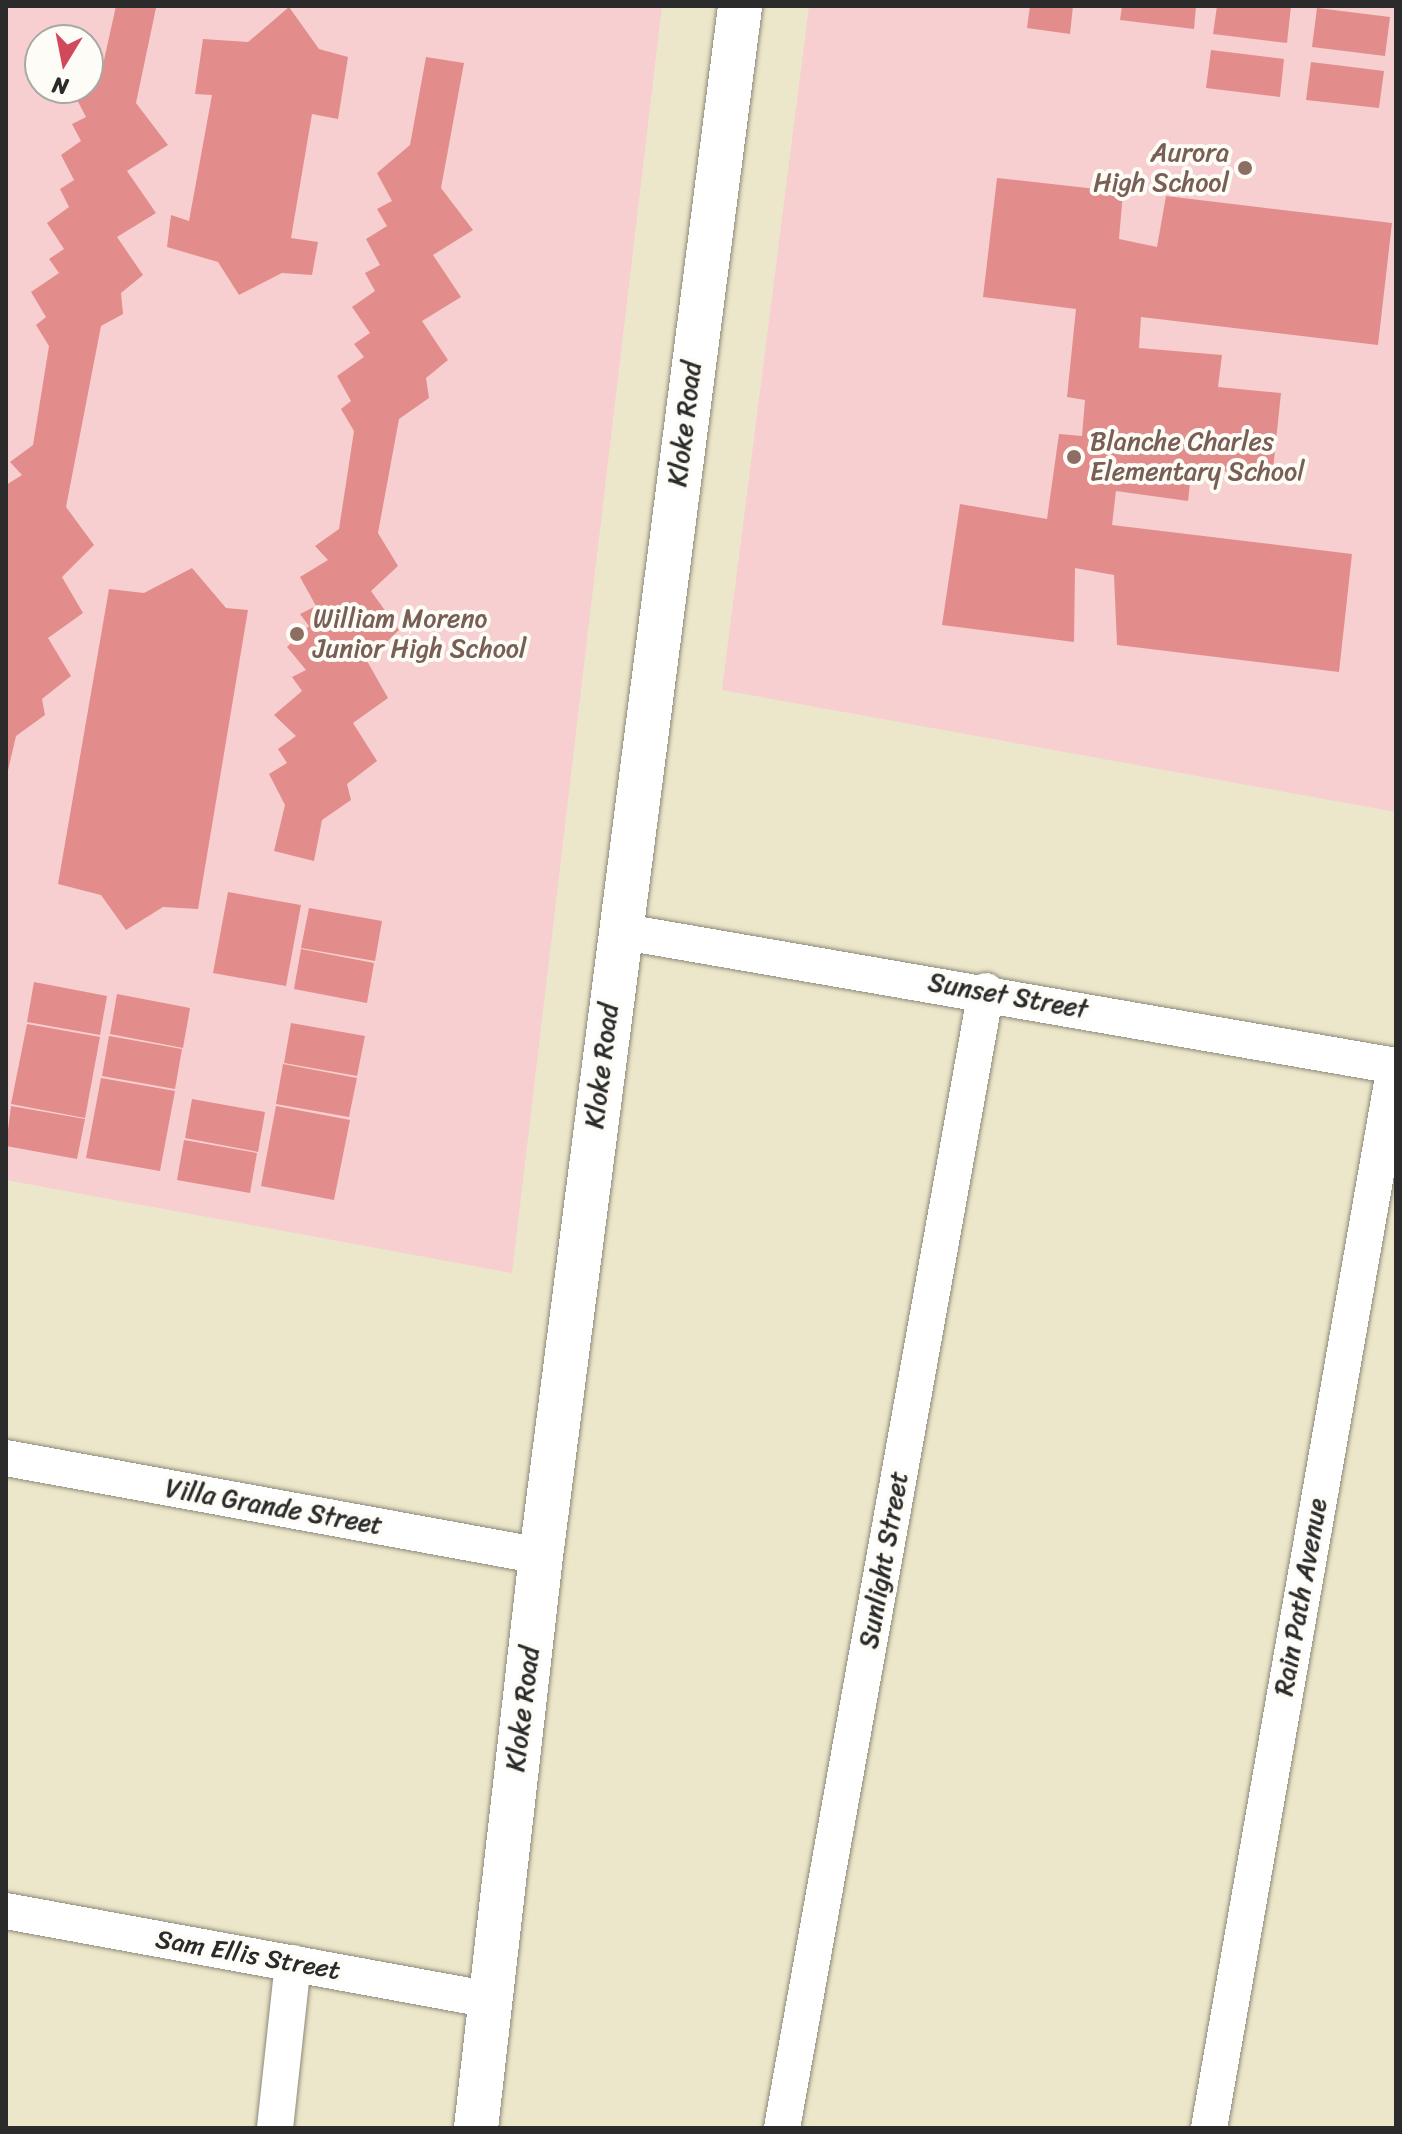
<!DOCTYPE html>
<style>
body{margin:0}
#map{position:relative;width:1402px;height:2134px;overflow:hidden;background:#ece7ca;font-family:Sriracha,sans-serif}
div>[style]{position:absolute}
.built>*{inset:0;background:#f7cfd0}
.building>*{inset:0;background:#e28d8b}
.roads{filter:drop-shadow(0 0 2px #8c897a) drop-shadow(0 0 2px #8c897a)}
.minor>*{height:36px;margin:-18px;padding:0 18px;transform-origin:18px;border-radius:18px;background:#fff}
.tertiary>*{height:44px;margin:-22px;padding:0 22px;transform-origin:22px;border-radius:22px;background:#fff}
.dots>*{width:22px;height:22px;translate:-50% -50%;box-sizing:border-box;border:4px solid #fdfcf7;border-radius:50%}
span{translate:-50% -50%;white-space:nowrap;text-align:center;line-height:1.15;-webkit-text-stroke:8px #fdfcf7;paint-order:stroke}
.education-label{font-size:26px;color:#785e54}
.right{translate:-100% -50%;text-align:right}
.left{translate:0 -50%;text-align:left}
.street-label{font-size:26px;color:#2b2b2b}
.frame{position:absolute;inset:0;border:8px solid #2b2b2b;pointer-events:none}
.north{position:absolute;left:24px;top:24px;width:80px;height:80px;box-sizing:border-box;background:#fdfcf7;border:2px solid #a9a8a5;border-radius:50%;rotate:190deg;font-size:22px;font-weight:700;line-height:32px;text-align:center;color:#2b2b2b}
.north::after{content:'';display:block;margin:auto;width:28px;height:36px;background:#d1495b;clip-path:polygon(50% 0,100% 100%,50% 72%,0 100%)}
</style>
<div id="map">
<div class="built">
<div style="clip-path:polygon(evenodd,6px 6px,662px 6px,512px 1273px,6px 1180px,6px 6px,40px 40px,88px 40px,88px 88px,40px 88px,40px 40px)"></div>
<div style="clip-path:polygon(809px 6px,1396px 6px,1396px 812px,722px 690px)"></div>
</div>
<div class="building">
<div style="clip-path:polygon(116px 6px,156px 8px,136px 103px,168px 145px,127px 171px,156px 213px,117px 237px,143px 275px,121px 293px,123px 314px,101px 326px,66px 507px,94px 545px,62px 577px,83px 613px,48px 638px,71px 676px,42px 699px,45px 715px,16px 736px,6px 779px,6px 485px,22px 475px,10px 462px,33px 445px,49px 346px,36px 325px,46px 317px,31px 292px,59px 273px,49px 259px,64px 249px,47px 223px,69px 207px,60px 189px,74px 180px,61px 155px,81px 141px,72px 124px,86px 117px,71px 88px,88px 88px,88px 74px,104px 60px)"></div>
<div style="clip-path:polygon(1030px 6px,1073px 6px,1070px 34px,1027px 28px)"></div>
<div style="clip-path:polygon(1122px 6px,1196px 6px,1194px 29px,1120px 20px)"></div>
<div style="clip-path:polygon(1217px 6px,1291px 6px,1287px 43px,1213px 34px)"></div>
<div style="clip-path:polygon(289px 7px,319px 49px,348px 57px,338px 119px,312px 114px,291px 238px,318px 242px,312px 275px,282px 273px,239px 295px,218px 262px,167px 247px,171px 215px,189px 221px,212px 95px,195px 94px,203px 39px,248px 42px)"></div>
<div style="clip-path:polygon(1317px 8px,1390px 17px,1385px 56px,1312px 47px)"></div>
<div style="clip-path:polygon(1211px 50px,1284px 59px,1280px 97px,1206px 88px)"></div>
<div style="clip-path:polygon(426px 57px,464px 63px,441px 188px,473px 230px,433px 255px,461px 297px,422px 321px,448px 360px,426px 378px,429px 398px,399px 419px,378px 533px,398px 566px,371px 591px,399px 630px,367px 661px,388px 698px,353px 723px,377px 761px,347px 784px,351px 800px,322px 820px,314px 861px,274px 851px,285px 805px,269px 774px,287px 763px,278px 749px,296px 736px,274px 715px,302px 691px,292px 677px,306px 670px,287px 647px,309px 626px,300px 614px,316px 606px,300px 577px,328px 560px,315px 546px,339px 529px,354px 431px,341px 409px,351px 401px,337px 376px,364px 357px,354px 344px,370px 333px,352px 307px,375px 291px,365px 273px,380px 265px,366px 239px,387px 226px,377px 209px,392px 201px,377px 173px,410px 145px)"></div>
<div style="clip-path:polygon(1311px 62px,1384px 71px,1379px 108px,1306px 100px)"></div>
<div style="clip-path:polygon(997px 178px,1123px 192px,1119px 239px,1157px 247px,1166px 196px,1392px 223px,1378px 345px,1141px 317px,1139px 348px,1222px 355px,1218px 387px,1281px 393px,1272px 479px,1192px 466px,1188px 501px,1116px 491px,1112px 525px,1352px 554px,1339px 672px,1117px 645px,1114px 575px,1075px 568px,1074px 642px,942px 625px,960px 504px,1047px 519px,1059px 434px,1082px 436px,1085px 400px,1067px 397px,1076px 309px,983px 297px)"></div>
<div style="clip-path:polygon(192px 568px,226px 608px,248px 610px,198px 909px,163px 907px,126px 930px,101px 895px,58px 884px,109px 589px,144px 593px)"></div>
<div style="clip-path:polygon(228px 892px,301px 905px,286px 986px,213px 973px)"></div>
<div style="clip-path:polygon(309px 908px,382px 921px,375px 961px,301px 948px)"></div>
<div style="clip-path:polygon(301px 949px,374px 963px,367px 1003px,294px 989px)"></div>
<div style="clip-path:polygon(34px 982px,107px 996px,100px 1035px,27px 1022px)"></div>
<div style="clip-path:polygon(117px 994px,190px 1008px,183px 1048px,110px 1034px)"></div>
<div style="clip-path:polygon(291px 1023px,365px 1036px,357px 1076px,284px 1063px)"></div>
<div style="clip-path:polygon(27px 1024px,100px 1037px,85px 1118px,11px 1104px)"></div>
<div style="clip-path:polygon(109px 1036px,182px 1049px,175px 1089px,102px 1076px)"></div>
<div style="clip-path:polygon(283px 1064px,357px 1078px,349px 1117px,276px 1104px)"></div>
<div style="clip-path:polygon(101px 1078px,175px 1091px,160px 1171px,86px 1158px)"></div>
<div style="clip-path:polygon(192px 1099px,265px 1112px,258px 1152px,185px 1138px)"></div>
<div style="clip-path:polygon(11px 1106px,85px 1119px,77px 1159px,6px 1146px)"></div>
<div style="clip-path:polygon(276px 1106px,350px 1120px,334px 1200px,261px 1186px)"></div>
<div style="clip-path:polygon(184px 1140px,257px 1153px,250px 1193px,177px 1180px)"></div>
</div>
<div class="roads">
<div class="minor">
<div style="left:619px;top:931px;width:789px;rotate:9.86deg"></div>
<div style="left:6px;top:1458px;width:544px;rotate:10.38deg"></div>
<div style="left:6px;top:1911px;width:492px;rotate:10.4deg"></div>
<div style="left:275px;top:2128px;width:166px;rotate:-83.8deg"></div>
<div style="left:782px;top:2128px;width:1155px;rotate:-79.83deg"></div>
<div style="left:1209px;top:2128px;width:1078px;rotate:-80.07deg"></div>
</div>
<div class="tertiary">
<div style="left:476px;top:2128px;width:576px;rotate:-83.52deg"></div>
<div style="left:541px;top:1556px;width:1563px;rotate:-82.68deg"></div>
</div>
</div>
<div class="dots">
<div style="left:1245px;top:168px;background:#8d6e63"></div>
<div style="left:1074px;top:457px;background:#8d6e63"></div>
<div style="left:297px;top:634px;background:#8d6e63"></div>
</div>
<div class="education-label">
<span class="right" style="left:1229px;top:168px">Aurora<br>High School</span>
<span class="left" style="left:1090px;top:457px">Blanche Charles<br>Elementary School</span>
<span class="left" style="left:313px;top:634px">William Moreno<br>Junior High School</span>
</div>
<div class="street-label">
<span style="left:685px;top:424px;rotate:-83deg">Kloke Road</span>
<span style="left:1008px;top:996px;rotate:10deg">Sunset Street</span>
<span style="left:602px;top:1066px;rotate:-83deg">Kloke Road</span>
<span style="left:274px;top:1507px;rotate:10deg">Villa Grande Street</span>
<span style="left:884px;top:1560px;rotate:-80deg">Sunlight Street</span>
<span style="left:1301px;top:1597px;rotate:-80deg">Rain Path Avenue</span>
<span style="left:523px;top:1709px;rotate:-83deg">Kloke Road</span>
<span style="left:248px;top:1955px;rotate:10deg">Sam Ellis Street</span>
</div>
<div class="frame"></div>
<div class="north">N</div>
</div>
